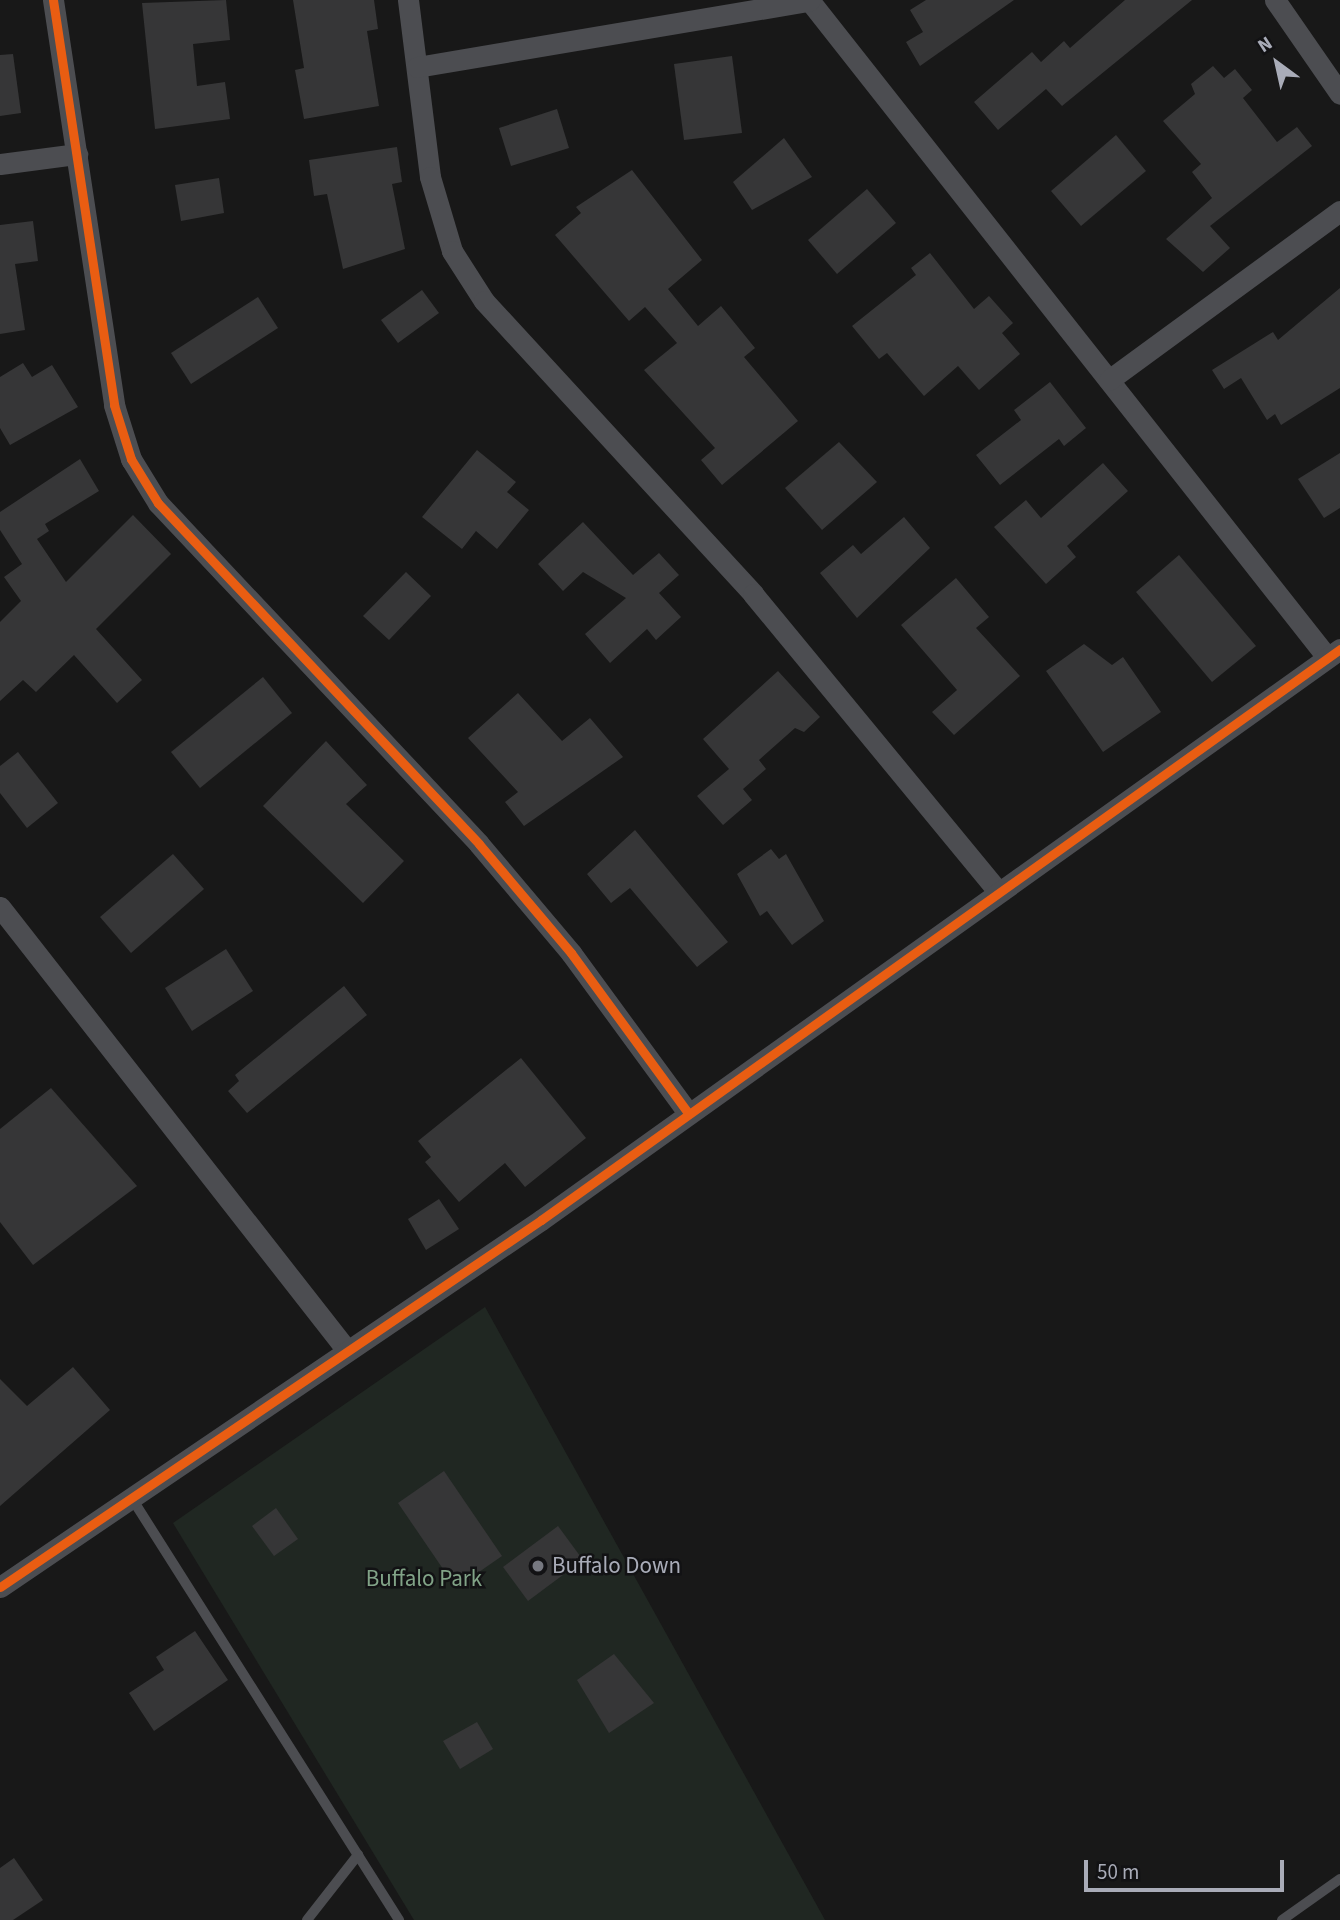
<!DOCTYPE html>
<style>
body{margin:0}
#map{position:relative;width:1340px;height:1920px;overflow:hidden;background:#181818;font-family:"Source Sans 3",sans-serif}
div>[style]{position:absolute}
.green>*{inset:0;background:#202722}
.building>*{inset:0;background:#363637}
.lane>*{height:10px;margin:-5px;padding:0 5px;transform-origin:5px;border-radius:5px;background:#4c4d51}
.street>*{height:21px;margin:-10.5px;padding:0 10.5px;transform-origin:10.5px;border-radius:10.5px;background:#4c4d51}
.cycleway>*{height:9px;margin:-4.5px;padding:0 4.5px;transform-origin:4.5px;border-radius:4.5px;background:#e95d12}
.dots>*{width:19px;height:19px;translate:-50% -50%;box-sizing:border-box;border:4px solid #121214;border-radius:50%}
span{translate:-50% -50%;white-space:nowrap;text-align:center;line-height:1.15;-webkit-text-stroke:5px #121214;paint-order:stroke}
.poi-label{font-size:23px;color:#a9acb8}
.left{translate:0 -50%;text-align:left}
.park-label{font-size:23px;color:#81a387}
.north{position:absolute;left:1242px;top:28px;width:70px;height:70px;-webkit-text-stroke:5px #121214;paint-order:stroke;rotate:327deg;font-size:19px;font-weight:700;line-height:28px;text-align:center;color:#a9acb8}
.north::after{content:'';display:block;margin:auto;width:24px;height:32px;background:#a9acb8;clip-path:polygon(50% 0,100% 100%,50% 72%,0 100%)}
.scale{position:absolute;left:1084px;top:1860px;width:200px;height:32px;box-sizing:border-box;border:4px solid #a9acb8;border-top:0;padding-left:9px;font-size:21px;line-height:24px;white-space:nowrap;color:#a9acb8;-webkit-text-stroke:5px #121214;paint-order:stroke}
</style>
<div id="map">
<div class="green">
<div style="clip-path:polygon(485px 1307px,825px 1920px,414px 1920px,173px 1523px)"></div>
</div>
<div class="building">
<div style="clip-path:polygon(226px 0,230px 40px,193px 44px,197px 86px,225px 82px,230px 119px,155px 129px,142px 3px)"></div>
<div style="clip-path:polygon(293px 0,374px 0,378px 29px,367px 31px,379px 106px,304px 119px,295px 70px,304px 68px)"></div>
<div style="clip-path:polygon(926px 0,1014px 0,920px 66px,906px 42px,923px 32px,910px 10px)"></div>
<div style="clip-path:polygon(1125px 0,1192px 0,1062px 106px,1046px 89px,998px 130px,974px 102px,1032px 52px,1041px 62px,1064px 41px,1070px 48px)"></div>
<div style="clip-path:polygon(13px 54px,21px 113px,0 116px,0 55px)"></div>
<div style="clip-path:polygon(732px 56px,742px 133px,684px 140px,674px 64px)"></div>
<div style="clip-path:polygon(1213px 66px,1224px 78px,1235px 69px,1252px 90px,1243px 98px,1277px 142px,1297px 127px,1312px 146px,1210px 226px,1230px 248px,1203px 272px,1166px 239px,1212px 198px,1192px 172px,1201px 164px,1163px 121px,1195px 94px,1191px 84px)"></div>
<div style="clip-path:polygon(557px 109px,569px 148px,511px 166px,499px 128px)"></div>
<div style="clip-path:polygon(1116px 135px,1146px 171px,1081px 226px,1051px 191px)"></div>
<div style="clip-path:polygon(784px 138px,812px 177px,752px 210px,733px 182px)"></div>
<div style="clip-path:polygon(397px 147px,402px 182px,392px 184px,405px 249px,343px 269px,327px 194px,314px 196px,309px 160px)"></div>
<div style="clip-path:polygon(632px 170px,702px 260px,668px 289px,698px 326px,721px 306px,755px 348px,744px 357px,798px 421px,722px 485px,701px 460px,715px 448px,644px 370px,677px 343px,645px 307px,629px 321px,555px 235px,581px 213px,576px 207px)"></div>
<div style="clip-path:polygon(219px 178px,224px 213px,181px 221px,175px 185px)"></div>
<div style="clip-path:polygon(867px 189px,896px 223px,837px 274px,808px 240px)"></div>
<div style="clip-path:polygon(33px 221px,38px 261px,15px 264px,25px 330px,0 334px,0 225px)"></div>
<div style="clip-path:polygon(930px 253px,974px 309px,989px 296px,1013px 323px,1002px 333px,1020px 354px,979px 390px,958px 366px,924px 396px,887px 353px,879px 359px,852px 326px,916px 275px,911px 268px)"></div>
<div style="clip-path:polygon(1340px 288px,1340px 388px,1281px 425px,1275px 414px,1267px 420px,1241px 378px,1224px 389px,1212px 370px,1273px 332px,1278px 340px)"></div>
<div style="clip-path:polygon(422px 290px,439px 313px,398px 343px,381px 320px)"></div>
<div style="clip-path:polygon(258px 297px,278px 328px,191px 384px,171px 353px)"></div>
<div style="clip-path:polygon(23px 363px,32px 377px,52px 365px,78px 407px,10px 445px,0 428px,0 377px)"></div>
<div style="clip-path:polygon(1050px 382px,1086px 428px,1064px 446px,1059px 439px,1000px 485px,976px 455px,1021px 420px,1014px 410px)"></div>
<div style="clip-path:polygon(839px 442px,877px 482px,822px 530px,785px 488px)"></div>
<div style="clip-path:polygon(477px 450px,516px 482px,507px 492px,529px 510px,497px 549px,476px 531px,462px 549px,422px 517px)"></div>
<div style="clip-path:polygon(1340px 453px,1340px 508px,1324px 518px,1298px 479px)"></div>
<div style="clip-path:polygon(80px 459px,99px 491px,45px 524px,49px 531px,37px 539px,66px 582px,133px 515px,171px 554px,96px 629px,142px 680px,117px 703px,74px 655px,36px 692px,23px 680px,0 701px,0 622px,21px 601px,4px 577px,22px 564px,0 530px,0 512px)"></div>
<div style="clip-path:polygon(1103px 463px,1128px 491px,1067px 546px,1076px 557px,1046px 584px,994px 527px,1026px 500px,1041px 518px)"></div>
<div style="clip-path:polygon(904px 517px,930px 548px,857px 618px,820px 573px,853px 545px,861px 554px)"></div>
<div style="clip-path:polygon(583px 522px,633px 575px,659px 553px,679px 575px,659px 593px,681px 617px,656px 640px,647px 629px,610px 663px,585px 634px,626px 598px,583px 572px,563px 591px,538px 564px)"></div>
<div style="clip-path:polygon(1179px 555px,1256px 646px,1212px 682px,1136px 592px)"></div>
<div style="clip-path:polygon(406px 572px,431px 596px,389px 640px,363px 616px)"></div>
<div style="clip-path:polygon(956px 578px,989px 617px,976px 628px,1020px 676px,954px 735px,932px 712px,957px 690px,901px 625px)"></div>
<div style="clip-path:polygon(1084px 644px,1112px 665px,1123px 657px,1161px 712px,1103px 752px,1046px 671px)"></div>
<div style="clip-path:polygon(778px 671px,820px 717px,804px 732px,795px 728px,759px 760px,766px 769px,743px 789px,752px 800px,723px 825px,697px 796px,729px 769px,703px 739px)"></div>
<div style="clip-path:polygon(263px 677px,292px 713px,200px 788px,171px 752px)"></div>
<div style="clip-path:polygon(518px 693px,562px 741px,590px 718px,623px 757px,524px 826px,505px 802px,518px 792px,468px 738px)"></div>
<div style="clip-path:polygon(326px 741px,367px 785px,346px 804px,404px 861px,363px 903px,263px 806px)"></div>
<div style="clip-path:polygon(18px 752px,58px 803px,27px 828px,0 793px,0 766px)"></div>
<div style="clip-path:polygon(635px 830px,728px 942px,697px 967px,630px 888px,611px 903px,587px 874px)"></div>
<div style="clip-path:polygon(771px 849px,779px 859px,786px 854px,824px 921px,792px 945px,767px 911px,760px 916px,737px 874px)"></div>
<div style="clip-path:polygon(173px 854px,204px 889px,131px 953px,100px 917px)"></div>
<div style="clip-path:polygon(226px 949px,253px 991px,192px 1031px,165px 988px)"></div>
<div style="clip-path:polygon(344px 986px,367px 1015px,247px 1113px,228px 1091px,239px 1081px,235px 1075px)"></div>
<div style="clip-path:polygon(521px 1058px,586px 1138px,525px 1187px,505px 1163px,459px 1202px,425px 1162px,431px 1157px,418px 1141px)"></div>
<div style="clip-path:polygon(51px 1088px,137px 1186px,33px 1265px,0 1222px,0 1129px)"></div>
<div style="clip-path:polygon(439px 1199px,459px 1229px,426px 1250px,408px 1219px)"></div>
<div style="clip-path:polygon(73px 1367px,110px 1410px,0 1506px,0 1379px,27px 1406px)"></div>
<div style="clip-path:polygon(444px 1471px,502px 1556px,456px 1588px,398px 1503px)"></div>
<div style="clip-path:polygon(276px 1508px,298px 1539px,274px 1556px,252px 1526px)"></div>
<div style="clip-path:polygon(558px 1526px,583px 1560px,528px 1601px,503px 1567px)"></div>
<div style="clip-path:polygon(195px 1631px,228px 1680px,154px 1731px,129px 1693px,164px 1670px,156px 1657px)"></div>
<div style="clip-path:polygon(614px 1654px,654px 1703px,609px 1733px,577px 1680px)"></div>
<div style="clip-path:polygon(477px 1722px,493px 1749px,460px 1769px,443px 1741px)"></div>
<div style="clip-path:polygon(14px 1858px,43px 1900px,13px 1920px,0 1920px,0 1868px)"></div>
</div>
<div class="lane">
<div style="left:131px;top:1497px;width:501px;rotate:57.64deg"></div>
<div style="left:307px;top:1920px;width:83px;rotate:-51.9deg"></div>
<div style="left:1282px;top:1920px;width:71px;rotate:-35.3deg"></div>
</div>
<div class="street">
<div style="left:53px;top:0;width:410px;rotate:81.4deg"></div>
<div style="left:114px;top:405px;width:57px;rotate:72.5deg"></div>
<div style="left:131px;top:459px;width:52px;rotate:58.5deg"></div>
<div style="left:158px;top:503px;width:468px;rotate:46.7deg"></div>
<div style="left:479px;top:844px;width:143px;rotate:49.8deg"></div>
<div style="left:571px;top:953px;width:198px;rotate:53.8deg"></div>
<div style="left:408px;top:0;width:178px;rotate:82.9deg"></div>
<div style="left:430px;top:177px;width:77px;rotate:73.4deg"></div>
<div style="left:452px;top:251px;width:59px;rotate:57.4deg"></div>
<div style="left:484px;top:301px;width:398px;rotate:47.4deg"></div>
<div style="left:753px;top:594px;width:384px;rotate:50.5deg"></div>
<div style="left:809px;top:0;width:837px;rotate:51.75deg"></div>
<div style="left:1275px;top:0;width:114px;rotate:55.3deg"></div>
<div style="left:417px;top:67px;width:398px;rotate:-9.6deg"></div>
<div style="left:0;top:164px;width:78px;rotate:-7.4deg"></div>
<div style="left:1109px;top:380px;width:286px;rotate:-36.2deg"></div>
<div style="left:0;top:907px;width:561px;rotate:51.95deg"></div>
<div style="left:0;top:1587px;width:654px;rotate:-34.15deg"></div>
<div style="left:541px;top:1220px;width:982px;rotate:-35.55deg"></div>
</div>
<div class="cycleway">
<div style="left:53px;top:0;width:410px;rotate:81.4deg"></div>
<div style="left:114px;top:405px;width:57px;rotate:72.5deg"></div>
<div style="left:131px;top:459px;width:52px;rotate:58.5deg"></div>
<div style="left:158px;top:503px;width:468px;rotate:46.7deg"></div>
<div style="left:479px;top:844px;width:143px;rotate:49.8deg"></div>
<div style="left:571px;top:953px;width:198px;rotate:53.8deg"></div>
<div style="left:0;top:1587px;width:654px;rotate:-34.15deg"></div>
<div style="left:541px;top:1220px;width:982px;rotate:-35.55deg"></div>
</div>
<div class="dots">
<div style="left:538px;top:1566px;background:#767880"></div>
</div>
<div class="poi-label">
<span class="left" style="left:552px;top:1566px">Buffalo Down</span>
</div>
<div class="park-label">
<span style="left:424px;top:1579px">Buffalo Park</span>
</div>
<div class="north">N</div>
<div class="scale">50 m</div>
</div>
